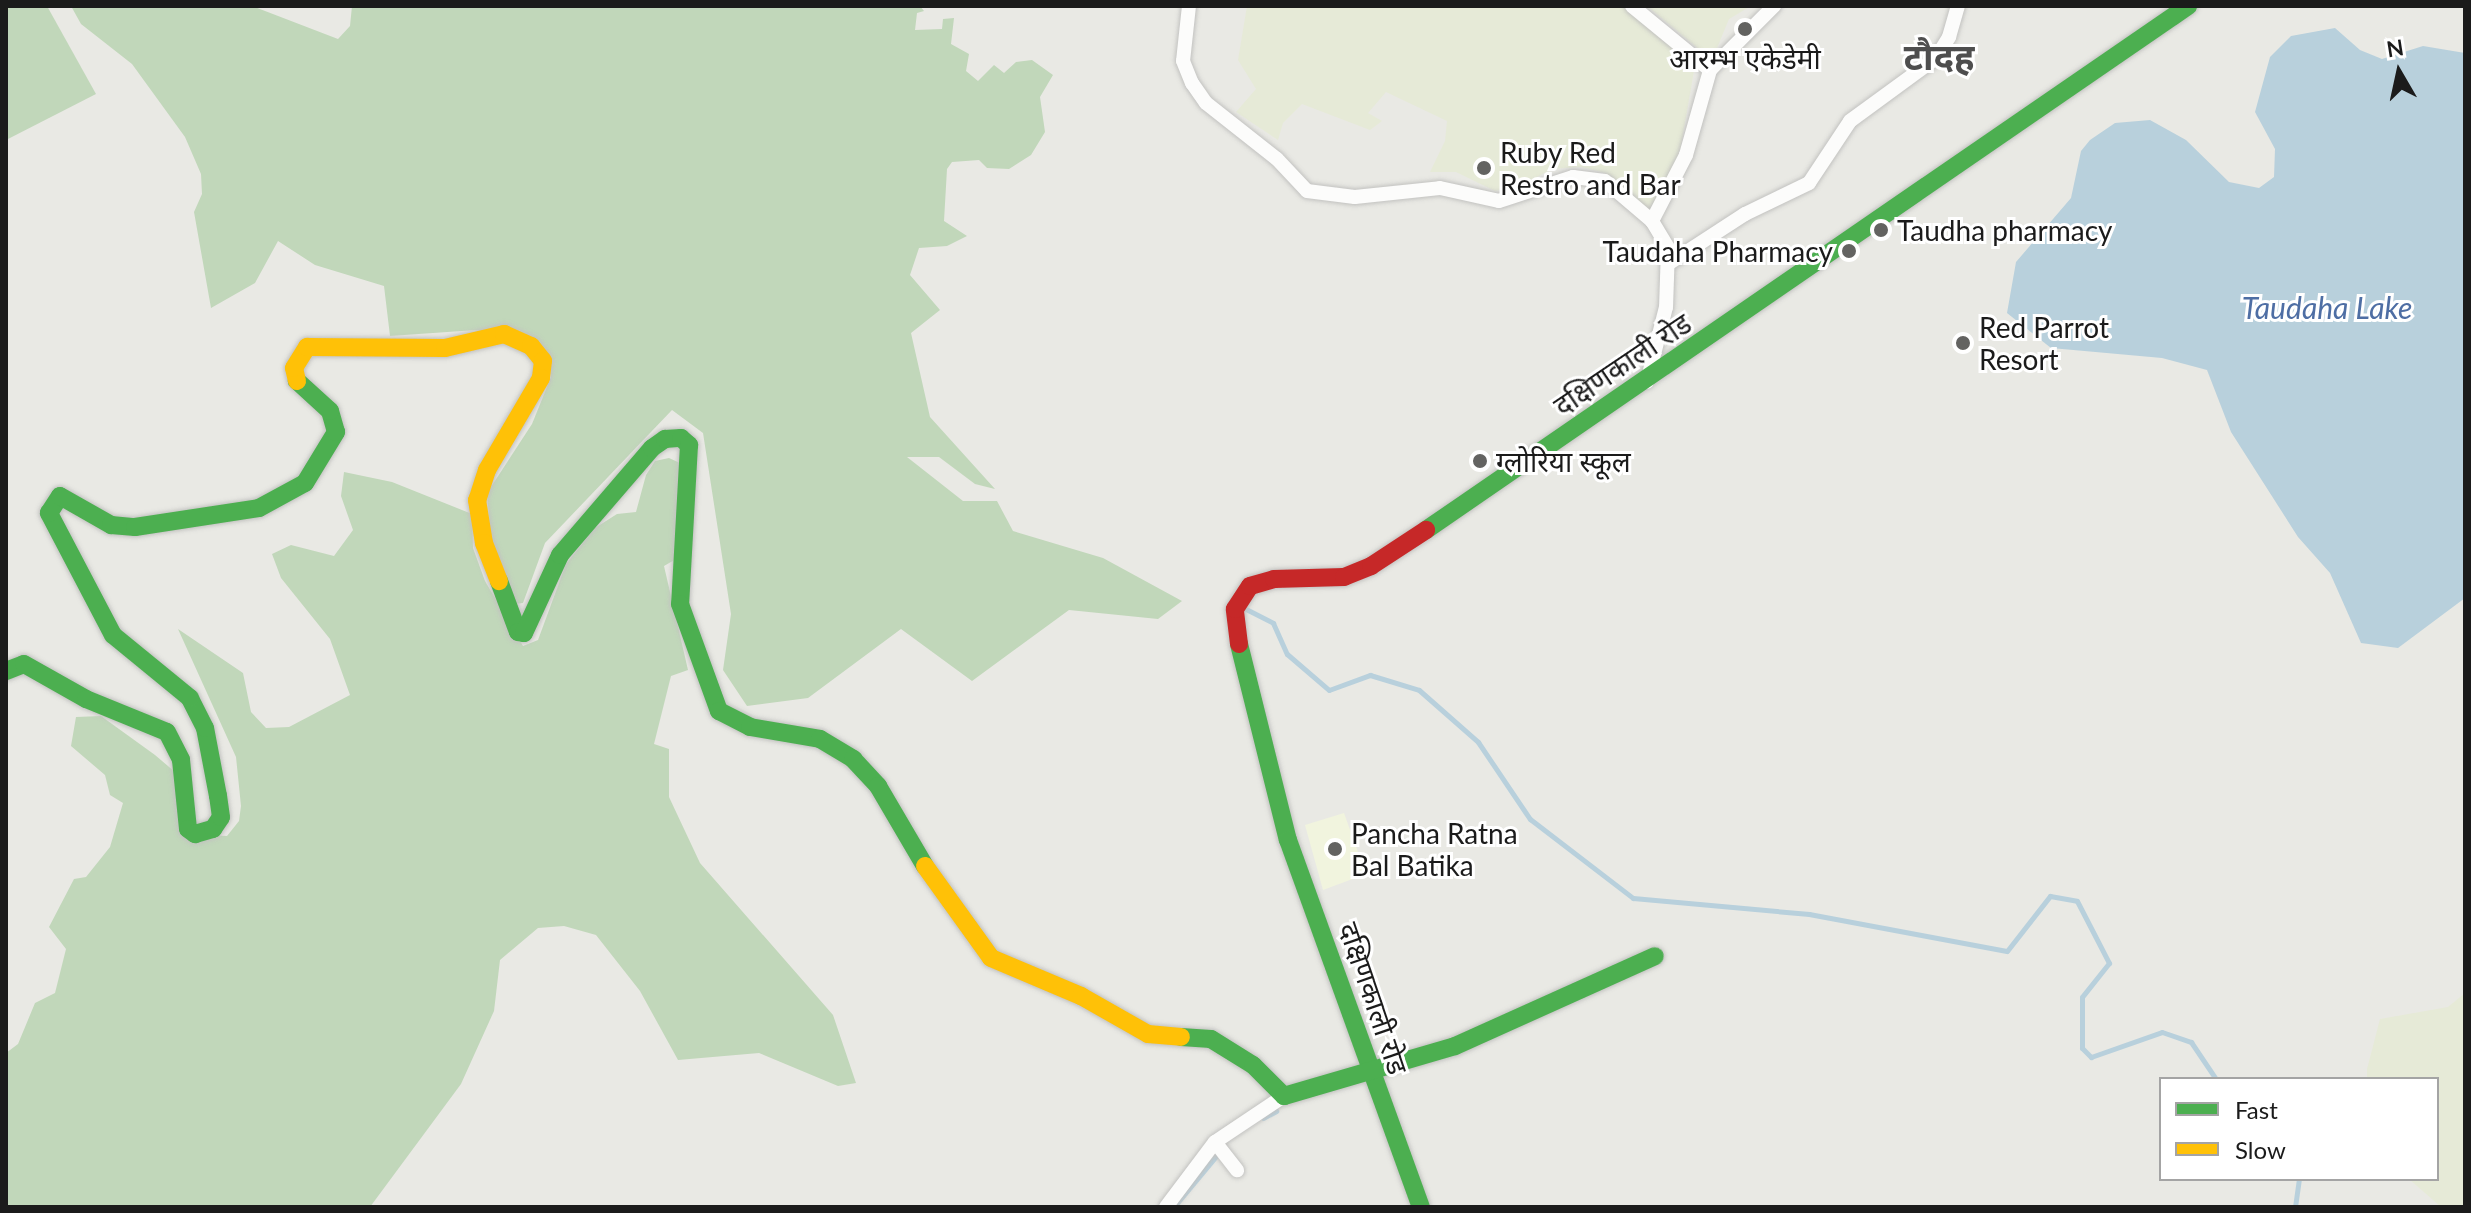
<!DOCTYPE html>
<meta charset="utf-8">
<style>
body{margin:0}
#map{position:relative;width:2471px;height:1213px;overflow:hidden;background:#e9e9e4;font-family:Lato,"Noto Sans Devanagari",sans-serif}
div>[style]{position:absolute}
.education>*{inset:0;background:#f1f4de}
.farmland>*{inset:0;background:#e6ead7}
.forest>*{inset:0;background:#c1d7ba}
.water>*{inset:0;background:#b8d0dc}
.stream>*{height:5px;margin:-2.5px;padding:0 2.5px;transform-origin:2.5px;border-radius:2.5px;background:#b8d0dc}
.roads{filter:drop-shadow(0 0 2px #c2c2c0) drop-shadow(0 0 2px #c2c2c0)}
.street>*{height:14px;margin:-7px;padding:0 7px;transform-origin:7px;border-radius:7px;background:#fcfcfb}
.fast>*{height:18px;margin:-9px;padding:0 9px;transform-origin:9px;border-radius:9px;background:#4caf50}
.slow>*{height:18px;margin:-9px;padding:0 9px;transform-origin:9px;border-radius:9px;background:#ffc107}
.jam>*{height:18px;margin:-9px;padding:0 9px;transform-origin:9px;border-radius:9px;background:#c62828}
.dots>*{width:22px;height:22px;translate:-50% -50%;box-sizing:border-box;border:4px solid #fff;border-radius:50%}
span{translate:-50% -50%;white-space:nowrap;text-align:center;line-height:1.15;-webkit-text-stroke:6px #fff;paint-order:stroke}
.poi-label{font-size:28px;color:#1b1b1b}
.left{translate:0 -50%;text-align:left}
.right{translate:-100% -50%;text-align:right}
.street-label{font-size:28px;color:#1b1b1b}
.water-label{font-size:30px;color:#4e6ea4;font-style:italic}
.district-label{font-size:36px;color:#4e4e4e;font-weight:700}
.frame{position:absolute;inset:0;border:8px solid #1b1b1b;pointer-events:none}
.legend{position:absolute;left:2159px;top:1077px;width:280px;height:104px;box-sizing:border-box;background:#fff;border:2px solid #a4a4a4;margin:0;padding:10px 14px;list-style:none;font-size:24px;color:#1b1b1b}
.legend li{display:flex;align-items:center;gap:16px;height:40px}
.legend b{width:40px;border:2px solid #a4a4a4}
.north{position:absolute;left:2359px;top:32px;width:80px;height:80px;-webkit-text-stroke:6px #fff;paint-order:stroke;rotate:351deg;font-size:22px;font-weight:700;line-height:32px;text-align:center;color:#1b1b1b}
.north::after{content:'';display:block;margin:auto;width:28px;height:36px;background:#1b1b1b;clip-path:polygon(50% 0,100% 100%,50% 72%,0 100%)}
</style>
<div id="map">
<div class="education">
<div style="clip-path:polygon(1344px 813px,1366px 874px,1323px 890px,1305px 825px)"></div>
</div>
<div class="farmland">
<div style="clip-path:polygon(1247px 6px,1622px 6px,1695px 65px,1681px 146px,1666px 190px,1647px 211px,1605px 173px,1581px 167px,1552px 169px,1524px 184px,1495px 191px,1456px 172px,1430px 172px,1445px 141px,1447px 121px,1386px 92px,1368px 113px,1382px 121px,1370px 130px,1302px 104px,1283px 123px,1278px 140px,1236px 112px,1256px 89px,1238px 60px)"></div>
<div style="clip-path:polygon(1647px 6px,1751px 6px,1729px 19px,1712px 60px)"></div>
<div style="clip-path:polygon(2465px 993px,2465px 1207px,2441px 1207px,2409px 1179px,2437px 1179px,2437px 1079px,2367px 1079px,2367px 1069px,2380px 1019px,2448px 1007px)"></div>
</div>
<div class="forest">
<div style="clip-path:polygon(6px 6px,47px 6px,96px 94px,6px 140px)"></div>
<div style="clip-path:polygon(71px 6px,252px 6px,338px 39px,350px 26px,352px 6px,920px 6px,924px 11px,917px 13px,915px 30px,942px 29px,943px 19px,954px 18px,951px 44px,969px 54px,966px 71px,978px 81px,994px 65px,1004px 73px,1016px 62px,1032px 60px,1053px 75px,1040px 97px,1045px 132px,1031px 155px,1009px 169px,987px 168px,979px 160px,952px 162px,947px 169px,944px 221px,967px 236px,947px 246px,919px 248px,910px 275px,940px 310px,911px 333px,930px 417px,995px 489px,975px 484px,939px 457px,907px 457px,963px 501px,997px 501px,1013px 531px,1103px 558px,1182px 601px,1158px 619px,1069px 610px,972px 681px,901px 629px,808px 698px,747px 706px,723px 670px,731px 614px,703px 433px,672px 410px,545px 543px,523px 603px,514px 604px,491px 539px,487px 493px,532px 424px,551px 377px,551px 362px,524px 334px,476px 330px,390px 336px,384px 286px,315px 265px,278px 241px,255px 283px,211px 308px,194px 212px,202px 194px,201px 174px,185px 137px,132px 64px,81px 24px)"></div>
<div style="clip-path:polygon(669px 458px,680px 463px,676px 559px,664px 566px,688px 670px,671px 676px,654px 744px,669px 749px,669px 797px,700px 863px,833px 1015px,856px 1083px,838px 1086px,759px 1053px,678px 1060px,640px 991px,596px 935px,564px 926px,538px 928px,500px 960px,494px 1011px,461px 1084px,370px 1207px,6px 1207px,6px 1053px,18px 1044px,35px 1003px,55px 993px,66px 949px,49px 927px,74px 879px,86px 877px,110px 847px,123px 803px,110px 795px,105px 775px,71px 746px,76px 717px,101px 716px,155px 755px,175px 772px,200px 828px,207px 835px,227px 836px,239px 821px,241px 806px,236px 757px,178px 629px,243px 673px,251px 712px,266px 728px,289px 727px,350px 695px,330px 639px,281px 578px,272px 554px,291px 545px,334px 556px,353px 530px,341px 496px,344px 472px,392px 482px,472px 514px,473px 548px,485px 581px,523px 646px,538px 640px,566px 564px,595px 528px,617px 514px,636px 512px,646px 475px,655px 461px)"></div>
</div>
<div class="water">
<div style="clip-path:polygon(2335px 28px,2360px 50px,2382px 59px,2423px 46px,2465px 53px,2465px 598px,2398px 648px,2361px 643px,2330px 573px,2298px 537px,2231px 432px,2207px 370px,2162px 358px,2051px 348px,2007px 313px,2016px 262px,2071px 198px,2081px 151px,2090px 140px,2115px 123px,2150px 120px,2186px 140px,2229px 182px,2259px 188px,2274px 177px,2275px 149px,2255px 112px,2270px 57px,2291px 36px)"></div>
</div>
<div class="stream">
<div style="left:1242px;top:607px;width:35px;rotate:27deg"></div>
<div style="left:1273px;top:623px;width:34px;rotate:66deg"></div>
<div style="left:1287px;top:654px;width:55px;rotate:40.6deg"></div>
<div style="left:1329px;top:690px;width:44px;rotate:-20.1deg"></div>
<div style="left:1370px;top:675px;width:51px;rotate:17deg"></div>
<div style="left:1419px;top:690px;width:79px;rotate:41.4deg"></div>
<div style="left:1478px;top:742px;width:93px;rotate:56deg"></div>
<div style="left:1530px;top:819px;width:130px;rotate:37.5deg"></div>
<div style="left:1633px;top:898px;width:177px;rotate:5.2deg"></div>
<div style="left:1809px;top:914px;width:201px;rotate:10.6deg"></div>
<div style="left:2007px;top:951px;width:70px;rotate:-52deg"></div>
<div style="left:2050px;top:896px;width:27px;rotate:10deg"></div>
<div style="left:2077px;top:901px;width:70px;rotate:62.7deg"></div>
<div style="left:2109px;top:963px;width:43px;rotate:128.5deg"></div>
<div style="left:2082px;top:997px;width:51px;rotate:90deg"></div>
<div style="left:2082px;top:1048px;width:13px;rotate:45deg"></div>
<div style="left:2091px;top:1057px;width:75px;rotate:-19.4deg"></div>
<div style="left:2162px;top:1032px;width:31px;rotate:19deg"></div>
<div style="left:2191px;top:1042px;width:45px;rotate:56deg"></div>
<div style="left:1263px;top:1118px;width:15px;rotate:-28deg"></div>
<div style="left:1177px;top:1203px;width:61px;rotate:-50.3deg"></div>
<div style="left:2295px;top:1207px;width:28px;rotate:-82deg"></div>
</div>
<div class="roads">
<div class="street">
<div style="left:1189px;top:6px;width:55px;rotate:96.2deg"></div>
<div style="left:1183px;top:61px;width:24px;rotate:68deg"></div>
<div style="left:1192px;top:83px;width:24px;rotate:55deg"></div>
<div style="left:1206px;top:103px;width:90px;rotate:38.3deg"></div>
<div style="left:1277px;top:159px;width:44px;rotate:46.8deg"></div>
<div style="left:1307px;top:191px;width:48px;rotate:7.1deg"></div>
<div style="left:1355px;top:197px;width:85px;rotate:-6deg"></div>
<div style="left:1440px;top:188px;width:60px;rotate:12.4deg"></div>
<div style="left:1499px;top:201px;width:78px;rotate:-18deg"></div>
<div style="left:1573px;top:177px;width:32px;rotate:7deg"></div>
<div style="left:1605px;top:181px;width:62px;rotate:40.4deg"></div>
<div style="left:1652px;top:221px;width:31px;rotate:59deg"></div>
<div style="left:1668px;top:248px;width:59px;rotate:91.9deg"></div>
<div style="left:1666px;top:307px;width:77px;rotate:104.2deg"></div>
<div style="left:1632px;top:6px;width:101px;rotate:39.4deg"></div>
<div style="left:1652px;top:221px;width:74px;rotate:-62.7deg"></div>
<div style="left:1686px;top:155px;width:88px;rotate:-74.2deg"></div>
<div style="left:1710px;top:70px;width:91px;rotate:-45deg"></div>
<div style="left:1668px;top:264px;width:92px;rotate:-33deg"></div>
<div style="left:1745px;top:214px;width:71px;rotate:-25.8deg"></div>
<div style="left:1809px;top:183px;width:74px;rotate:-56.5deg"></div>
<div style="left:1850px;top:121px;width:107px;rotate:-36.2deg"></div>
<div style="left:1936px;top:58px;width:25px;rotate:-58deg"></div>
<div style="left:1949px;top:37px;width:32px;rotate:-74deg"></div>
<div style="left:1215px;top:1142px;width:36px;rotate:52deg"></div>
<div style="left:1166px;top:1207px;width:81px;rotate:-53deg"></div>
<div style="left:1215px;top:1142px;width:83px;rotate:-33.7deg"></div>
</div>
<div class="fast">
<div style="left:1426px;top:530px;width:925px;rotate:-34.51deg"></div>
<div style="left:499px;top:581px;width:54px;rotate:69.6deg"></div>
<div style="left:518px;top:632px;width:6px;rotate:9deg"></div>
<div style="left:524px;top:633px;width:86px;rotate:-65.2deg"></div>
<div style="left:560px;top:555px;width:141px;rotate:-49.3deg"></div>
<div style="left:652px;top:448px;width:16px;rotate:-35deg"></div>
<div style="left:665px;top:439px;width:16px;rotate:-4deg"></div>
<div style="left:681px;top:438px;width:11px;rotate:41deg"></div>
<div style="left:689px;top:445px;width:159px;rotate:93.2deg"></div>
<div style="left:680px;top:604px;width:114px;rotate:70deg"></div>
<div style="left:719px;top:711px;width:35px;rotate:27deg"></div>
<div style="left:750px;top:727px;width:71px;rotate:9.7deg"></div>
<div style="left:820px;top:739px;width:39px;rotate:31deg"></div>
<div style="left:853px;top:759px;width:37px;rotate:47deg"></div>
<div style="left:878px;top:786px;width:93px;rotate:59.6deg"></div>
<div style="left:1239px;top:644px;width:202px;rotate:76deg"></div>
<div style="left:1288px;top:840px;width:390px;rotate:70.1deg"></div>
<div style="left:6px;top:671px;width:19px;rotate:-21deg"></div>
<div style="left:24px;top:664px;width:71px;rotate:29.4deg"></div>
<div style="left:86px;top:699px;width:87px;rotate:22.2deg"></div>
<div style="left:167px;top:732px;width:31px;rotate:63deg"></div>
<div style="left:181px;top:760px;width:69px;rotate:84.2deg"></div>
<div style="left:188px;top:829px;width:9px;rotate:36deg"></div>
<div style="left:195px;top:834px;width:19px;rotate:-16deg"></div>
<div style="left:213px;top:829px;width:14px;rotate:-56deg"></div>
<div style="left:221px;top:817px;width:21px;rotate:-98deg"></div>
<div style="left:218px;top:796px;width:69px;rotate:-100.8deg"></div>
<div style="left:205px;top:728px;width:34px;rotate:-117deg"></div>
<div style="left:190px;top:698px;width:99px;rotate:-140.7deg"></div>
<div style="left:113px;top:635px;width:138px;rotate:-117.7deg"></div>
<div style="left:49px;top:513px;width:20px;rotate:-57deg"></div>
<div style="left:60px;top:496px;width:59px;rotate:29.6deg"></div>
<div style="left:111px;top:525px;width:24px;rotate:5deg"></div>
<div style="left:135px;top:527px;width:125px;rotate:-8.7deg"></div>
<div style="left:259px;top:508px;width:52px;rotate:-28.5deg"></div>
<div style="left:305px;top:483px;width:60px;rotate:-58.7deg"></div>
<div style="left:336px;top:432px;width:22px;rotate:-106deg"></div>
<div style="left:330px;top:411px;width:45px;rotate:-137.7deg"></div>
<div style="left:1181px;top:1037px;width:30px;rotate:4deg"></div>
<div style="left:1211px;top:1039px;width:49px;rotate:31.8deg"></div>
<div style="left:1253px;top:1065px;width:44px;rotate:45deg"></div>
<div style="left:1284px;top:1096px;width:178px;rotate:-16.3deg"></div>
<div style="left:1455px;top:1046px;width:219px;rotate:-24.2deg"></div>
</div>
<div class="slow">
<div style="left:297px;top:381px;width:13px;rotate:-103deg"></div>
<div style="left:294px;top:368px;width:25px;rotate:-58deg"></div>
<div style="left:307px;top:347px;width:138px;rotate:0.4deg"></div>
<div style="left:445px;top:348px;width:61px;rotate:-13.3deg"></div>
<div style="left:504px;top:334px;width:30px;rotate:24deg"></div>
<div style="left:531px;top:346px;width:19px;rotate:51deg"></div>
<div style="left:543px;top:361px;width:17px;rotate:97deg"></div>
<div style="left:541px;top:378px;width:107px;rotate:120.4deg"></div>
<div style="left:487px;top:470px;width:32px;rotate:108deg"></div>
<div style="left:477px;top:500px;width:44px;rotate:80.8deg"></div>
<div style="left:484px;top:543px;width:41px;rotate:68.5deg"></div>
<div style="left:925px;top:866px;width:113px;rotate:54.3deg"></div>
<div style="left:991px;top:958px;width:98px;rotate:22.9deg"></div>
<div style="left:1081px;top:996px;width:77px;rotate:29.6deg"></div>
<div style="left:1148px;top:1034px;width:33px;rotate:5deg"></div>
</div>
<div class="jam">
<div style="left:1239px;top:644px;width:35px;rotate:-97deg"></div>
<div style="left:1235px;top:609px;width:27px;rotate:-57deg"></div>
<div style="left:1250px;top:586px;width:25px;rotate:-16deg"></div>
<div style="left:1274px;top:579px;width:70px;rotate:-1.6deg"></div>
<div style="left:1344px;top:577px;width:29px;rotate:-22deg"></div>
<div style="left:1371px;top:566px;width:66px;rotate:-33.2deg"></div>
</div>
</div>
<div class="dots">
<div style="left:1745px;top:29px;background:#636361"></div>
<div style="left:1484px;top:168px;background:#636361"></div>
<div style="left:1881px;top:230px;background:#636361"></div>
<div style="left:1849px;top:251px;background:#636361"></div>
<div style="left:1963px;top:343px;background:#636361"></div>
<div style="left:1480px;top:461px;background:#636361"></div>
<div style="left:1335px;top:849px;background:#636361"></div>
</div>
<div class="poi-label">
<span style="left:1745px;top:58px">आरम्भ एकेडेमी</span>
<span class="left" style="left:1500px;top:168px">Ruby Red<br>Restro and Bar</span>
<span class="left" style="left:1897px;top:230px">Taudha pharmacy</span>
<span class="right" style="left:1833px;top:251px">Taudaha Pharmacy</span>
<span class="left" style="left:1979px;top:343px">Red Parrot<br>Resort</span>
<span class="left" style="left:1496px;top:461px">ग्लोरिया स्कूल</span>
<span class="left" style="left:1351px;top:849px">Pancha Ratna<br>Bal Batika</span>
</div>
<div class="street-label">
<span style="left:1622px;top:364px;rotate:-34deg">दक्षिणकाली रोड</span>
<span style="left:1374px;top:998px;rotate:71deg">दक्षिणकाली रोड</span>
</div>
<div class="water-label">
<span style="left:2327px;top:307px">Taudaha Lake</span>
</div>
<div class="district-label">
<span style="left:1939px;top:57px">टौदह</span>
</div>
<div class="frame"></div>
<ul class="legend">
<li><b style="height:10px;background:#4caf50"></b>Fast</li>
<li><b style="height:10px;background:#ffc107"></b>Slow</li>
</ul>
<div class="north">N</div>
</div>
